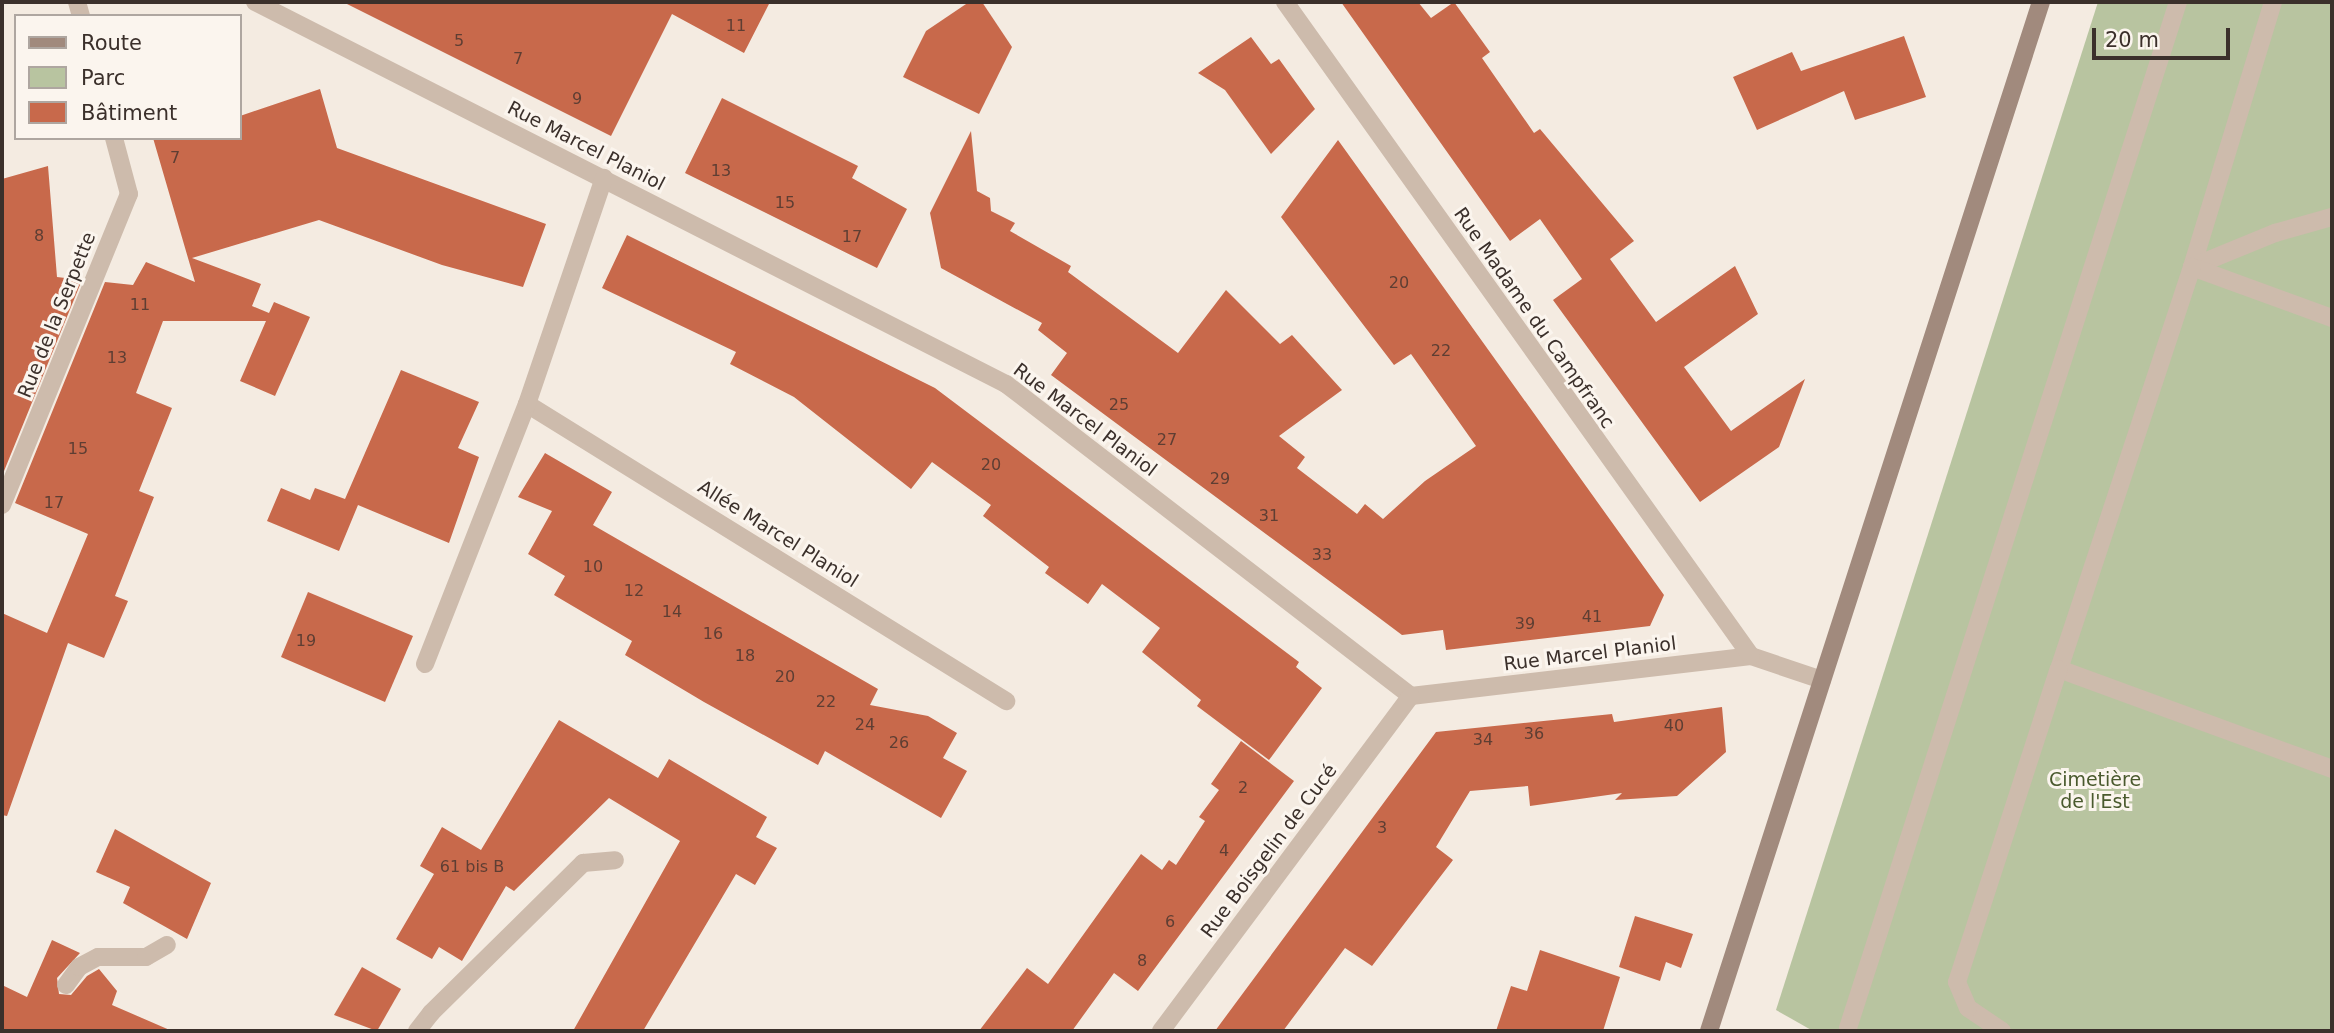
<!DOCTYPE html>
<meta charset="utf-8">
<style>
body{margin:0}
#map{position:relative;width:2334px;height:1033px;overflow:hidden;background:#f4ebe1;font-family:"DejaVu Sans",sans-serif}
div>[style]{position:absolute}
.green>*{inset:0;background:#b8c4a0}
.building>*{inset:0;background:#c8694b}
.lane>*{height:18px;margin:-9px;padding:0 9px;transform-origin:9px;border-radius:9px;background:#cdbbac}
.street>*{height:18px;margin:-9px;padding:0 9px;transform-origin:9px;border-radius:9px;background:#cdbbac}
.secondary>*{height:18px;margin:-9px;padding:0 9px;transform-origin:9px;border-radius:9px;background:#a18a7d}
span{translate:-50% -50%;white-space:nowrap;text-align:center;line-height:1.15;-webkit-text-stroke:6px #fbf5ee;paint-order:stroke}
.number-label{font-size:16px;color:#5e3e33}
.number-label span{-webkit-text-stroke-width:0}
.street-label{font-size:19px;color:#3b302b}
.park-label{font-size:19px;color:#4a5a2e}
.frame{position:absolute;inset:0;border:4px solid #3b302b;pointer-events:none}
.legend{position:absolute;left:14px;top:14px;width:228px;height:126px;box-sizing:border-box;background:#fbf5ee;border:2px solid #aea6a0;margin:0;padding:9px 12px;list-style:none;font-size:21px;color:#3b302b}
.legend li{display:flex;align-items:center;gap:14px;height:35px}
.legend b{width:35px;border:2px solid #aea6a0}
.scale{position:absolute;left:2092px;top:28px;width:138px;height:32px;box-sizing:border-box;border:4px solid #3b302b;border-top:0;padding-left:9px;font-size:21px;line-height:24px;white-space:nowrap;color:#3b302b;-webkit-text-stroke:5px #fbf5ee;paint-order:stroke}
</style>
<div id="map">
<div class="green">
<div style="clip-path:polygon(2098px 2px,2332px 2px,2332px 1031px,1813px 1031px,1776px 1010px)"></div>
</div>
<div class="building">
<div style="clip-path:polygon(343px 2px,770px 2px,744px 53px,672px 14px,611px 136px)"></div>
<div style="clip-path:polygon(969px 2px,982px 2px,1012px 47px,979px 114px,903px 77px,926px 31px)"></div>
<div style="clip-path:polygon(1341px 2px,1418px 2px,1431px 18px,1454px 2px,1490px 52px,1482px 58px,1534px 133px,1540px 129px,1634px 241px,1610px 259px,1656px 322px,1735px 266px,1758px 314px,1684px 367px,1731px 431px,1805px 379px,1779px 447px,1700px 502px,1553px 300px,1582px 279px,1540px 219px,1510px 241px)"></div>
<div style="clip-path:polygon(1904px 36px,1926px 97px,1855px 120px,1844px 91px,1757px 130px,1733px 77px,1792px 52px,1801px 71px)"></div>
<div style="clip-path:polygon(1251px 37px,1271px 64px,1279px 59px,1315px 109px,1271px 154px,1225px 90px,1198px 73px)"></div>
<div style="clip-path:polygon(320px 89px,337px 148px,546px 224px,523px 287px,442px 265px,319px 220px,192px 258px,261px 284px,252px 306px,269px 313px,274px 302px,310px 317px,275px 396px,240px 381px,266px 321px,163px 321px,136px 393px,172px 408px,139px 491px,154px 497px,115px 596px,128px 601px,104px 658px,68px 643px,7px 816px,2px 815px,2px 613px,47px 633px,88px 534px,15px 503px,105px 282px,133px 285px,146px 262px,195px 282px,153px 138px,240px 138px,240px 116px)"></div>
<div style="clip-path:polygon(722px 98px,858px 166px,852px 178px,907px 209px,877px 268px,685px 173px)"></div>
<div style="clip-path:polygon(971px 131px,977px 191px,990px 198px,991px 211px,1015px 223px,1010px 231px,1071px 266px,1068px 272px,1178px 353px,1226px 290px,1280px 344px,1292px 335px,1342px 390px,1279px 436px,1305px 457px,1297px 468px,1357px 514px,1365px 504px,1383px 519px,1425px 481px,1476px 446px,1411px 354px,1394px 365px,1281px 217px,1338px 140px,1664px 595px,1650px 626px,1446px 650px,1443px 630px,1402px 635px,1374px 614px,1051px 375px,1067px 353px,1038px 330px,1042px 323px,941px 268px,930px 213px)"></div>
<div style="clip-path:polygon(48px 166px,57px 277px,82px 280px,2px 476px,2px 179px)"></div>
<div style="clip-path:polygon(627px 235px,935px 388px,1299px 662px,1296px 667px,1322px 688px,1269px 760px,1197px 706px,1201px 700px,1142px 652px,1160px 628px,1102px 584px,1088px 604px,1045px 573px,1049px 567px,983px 516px,991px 505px,932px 462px,911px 489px,794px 397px,730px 364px,736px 352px,602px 288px)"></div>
<div style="clip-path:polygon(401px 370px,479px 402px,458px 448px,479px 457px,449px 543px,358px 505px,339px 551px,267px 521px,281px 488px,310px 500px,315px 488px,345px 499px)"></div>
<div style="clip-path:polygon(545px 453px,612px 492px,593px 525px,878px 689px,870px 705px,928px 716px,957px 733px,943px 758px,967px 771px,941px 818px,825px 751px,818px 765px,704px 702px,625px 655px,632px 641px,554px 595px,565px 576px,528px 554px,552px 511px,518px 497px)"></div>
<div style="clip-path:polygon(308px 592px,413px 636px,385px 702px,281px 657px)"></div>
<div style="clip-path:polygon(1722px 707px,1726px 752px,1677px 796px,1615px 800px,1622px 793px,1530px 806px,1528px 786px,1470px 791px,1436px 847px,1453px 860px,1372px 966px,1345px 948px,1283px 1031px,1215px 1031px,1436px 732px,1612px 714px,1614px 722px)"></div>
<div style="clip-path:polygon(559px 720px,658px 778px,669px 759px,767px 817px,756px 837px,777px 848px,755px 885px,736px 874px,643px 1031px,573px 1031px,680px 841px,609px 798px,514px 891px,506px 886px,462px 961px,439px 947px,432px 959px,396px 939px,434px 874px,420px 866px,442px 827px,481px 850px)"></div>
<div style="clip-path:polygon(1241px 741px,1294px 781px,1138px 991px,1114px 973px,1072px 1031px,979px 1031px,1027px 968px,1048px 984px,1141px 854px,1162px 870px,1169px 860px,1176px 865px,1205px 821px,1199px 817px,1219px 790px,1211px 784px)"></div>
<div style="clip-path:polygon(115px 829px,211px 883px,187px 939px,123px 903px,130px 887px,96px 872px)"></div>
<div style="clip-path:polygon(1635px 916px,1693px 934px,1681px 968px,1666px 962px,1660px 981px,1619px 967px)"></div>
<div style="clip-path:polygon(52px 940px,80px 953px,57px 978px,59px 994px,71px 995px,87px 976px,99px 969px,117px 991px,112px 1005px,172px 1031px,2px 1031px,2px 985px,27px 997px)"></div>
<div style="clip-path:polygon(1540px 950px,1620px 977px,1603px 1031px,1496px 1031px,1511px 986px,1527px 991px)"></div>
<div style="clip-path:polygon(362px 967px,401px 989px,377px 1031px,334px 1015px)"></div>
</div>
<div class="lane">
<div style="left:2273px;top:2px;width:277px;rotate:107deg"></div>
<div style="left:2192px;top:267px;width:90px;rotate:-22.3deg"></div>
<div style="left:2275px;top:233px;width:59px;rotate:-15.7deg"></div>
<div style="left:2332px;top:318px;width:149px;rotate:-160deg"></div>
<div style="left:2192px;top:267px;width:423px;rotate:108.3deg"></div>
<div style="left:2059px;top:669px;width:291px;rotate:20.1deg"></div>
<div style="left:66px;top:985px;width:22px;rotate:-54deg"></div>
<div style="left:79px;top:967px;width:21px;rotate:-28deg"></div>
<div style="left:98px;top:957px;width:48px"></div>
<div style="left:146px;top:957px;width:24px;rotate:-30deg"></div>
<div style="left:1848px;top:1028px;width:1078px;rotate:-72.17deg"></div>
<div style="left:417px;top:1031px;width:23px;rotate:-52deg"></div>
<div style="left:431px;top:1013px;width:214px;rotate:-44.6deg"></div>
<div style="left:583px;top:863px;width:32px;rotate:-5deg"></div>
<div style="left:2002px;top:1031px;width:41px;rotate:-145.9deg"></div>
<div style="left:1968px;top:1008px;width:28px;rotate:-113deg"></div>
<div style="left:1957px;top:982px;width:329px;rotate:-72deg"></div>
</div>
<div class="street">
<div style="left:77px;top:2px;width:15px;rotate:74deg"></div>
<div style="left:255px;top:2px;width:843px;rotate:26.96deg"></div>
<div style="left:1006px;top:384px;width:511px;rotate:37.61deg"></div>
<div style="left:1411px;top:696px;width:342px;rotate:-6.7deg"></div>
<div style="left:1751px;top:656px;width:75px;rotate:18.7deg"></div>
<div style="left:1285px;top:2px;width:803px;rotate:54.53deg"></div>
<div style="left:527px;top:404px;width:564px;rotate:31.8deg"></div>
<div style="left:2px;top:505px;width:336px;rotate:-67.8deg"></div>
<div style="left:129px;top:194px;width:58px;rotate:-105deg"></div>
<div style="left:425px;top:664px;width:279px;rotate:-68.6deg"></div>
<div style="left:527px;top:404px;width:239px;rotate:-71.2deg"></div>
<div style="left:1161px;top:1031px;width:418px;rotate:-53.3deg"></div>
</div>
<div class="secondary">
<div style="left:1709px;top:1031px;width:1081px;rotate:-72.12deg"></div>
</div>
<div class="number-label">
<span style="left:736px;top:26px">11</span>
<span style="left:459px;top:41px">5</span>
<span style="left:518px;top:59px">7</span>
<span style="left:577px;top:99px">9</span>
<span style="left:175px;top:158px">7</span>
<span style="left:721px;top:171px">13</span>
<span style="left:785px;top:203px">15</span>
<span style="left:39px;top:236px">8</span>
<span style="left:852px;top:237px">17</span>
<span style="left:1399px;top:283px">20</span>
<span style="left:140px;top:305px">11</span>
<span style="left:1441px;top:351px">22</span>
<span style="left:117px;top:358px">13</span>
<span style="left:1119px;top:405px">25</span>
<span style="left:1167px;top:440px">27</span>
<span style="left:78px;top:449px">15</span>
<span style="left:991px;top:465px">20</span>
<span style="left:1220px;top:479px">29</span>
<span style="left:54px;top:503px">17</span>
<span style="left:1269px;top:516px">31</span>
<span style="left:1322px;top:555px">33</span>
<span style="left:593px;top:567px">10</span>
<span style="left:634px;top:591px">12</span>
<span style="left:672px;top:612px">14</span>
<span style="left:1592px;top:617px">41</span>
<span style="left:1525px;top:624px">39</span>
<span style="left:713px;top:634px">16</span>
<span style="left:306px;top:641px">19</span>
<span style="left:745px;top:656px">18</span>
<span style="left:785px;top:677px">20</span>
<span style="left:826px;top:702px">22</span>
<span style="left:865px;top:725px">24</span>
<span style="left:1674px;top:726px">40</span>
<span style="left:1534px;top:734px">36</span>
<span style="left:1483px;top:740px">34</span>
<span style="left:899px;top:743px">26</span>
<span style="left:1243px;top:788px">2</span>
<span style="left:1382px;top:828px">3</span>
<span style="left:1224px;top:851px">4</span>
<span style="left:472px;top:867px">61 bis B</span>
<span style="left:1170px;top:922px">6</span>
<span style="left:1142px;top:961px">8</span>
</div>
<div class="street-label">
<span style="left:586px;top:146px;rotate:27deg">Rue Marcel Planiol</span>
<span style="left:57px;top:315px;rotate:-68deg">Rue de la Serpette</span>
<span style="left:1534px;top:318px;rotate:55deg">Rue Madame du Campfranc</span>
<span style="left:1085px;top:420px;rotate:37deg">Rue Marcel Planiol</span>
<span style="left:778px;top:534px;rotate:32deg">Allée Marcel Planiol</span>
<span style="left:1590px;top:654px;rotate:-7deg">Rue Marcel Planiol</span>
<span style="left:1269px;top:851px;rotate:-53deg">Rue Boisgelin de Cucé</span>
</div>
<div class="park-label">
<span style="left:2095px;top:791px">Cimetière<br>de l'Est</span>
</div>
<div class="frame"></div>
<ul class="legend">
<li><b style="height:9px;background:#a18a7d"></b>Route</li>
<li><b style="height:19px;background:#b8c4a0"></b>Parc</li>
<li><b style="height:19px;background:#c8694b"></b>Bâtiment</li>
</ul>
<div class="scale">20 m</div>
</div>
